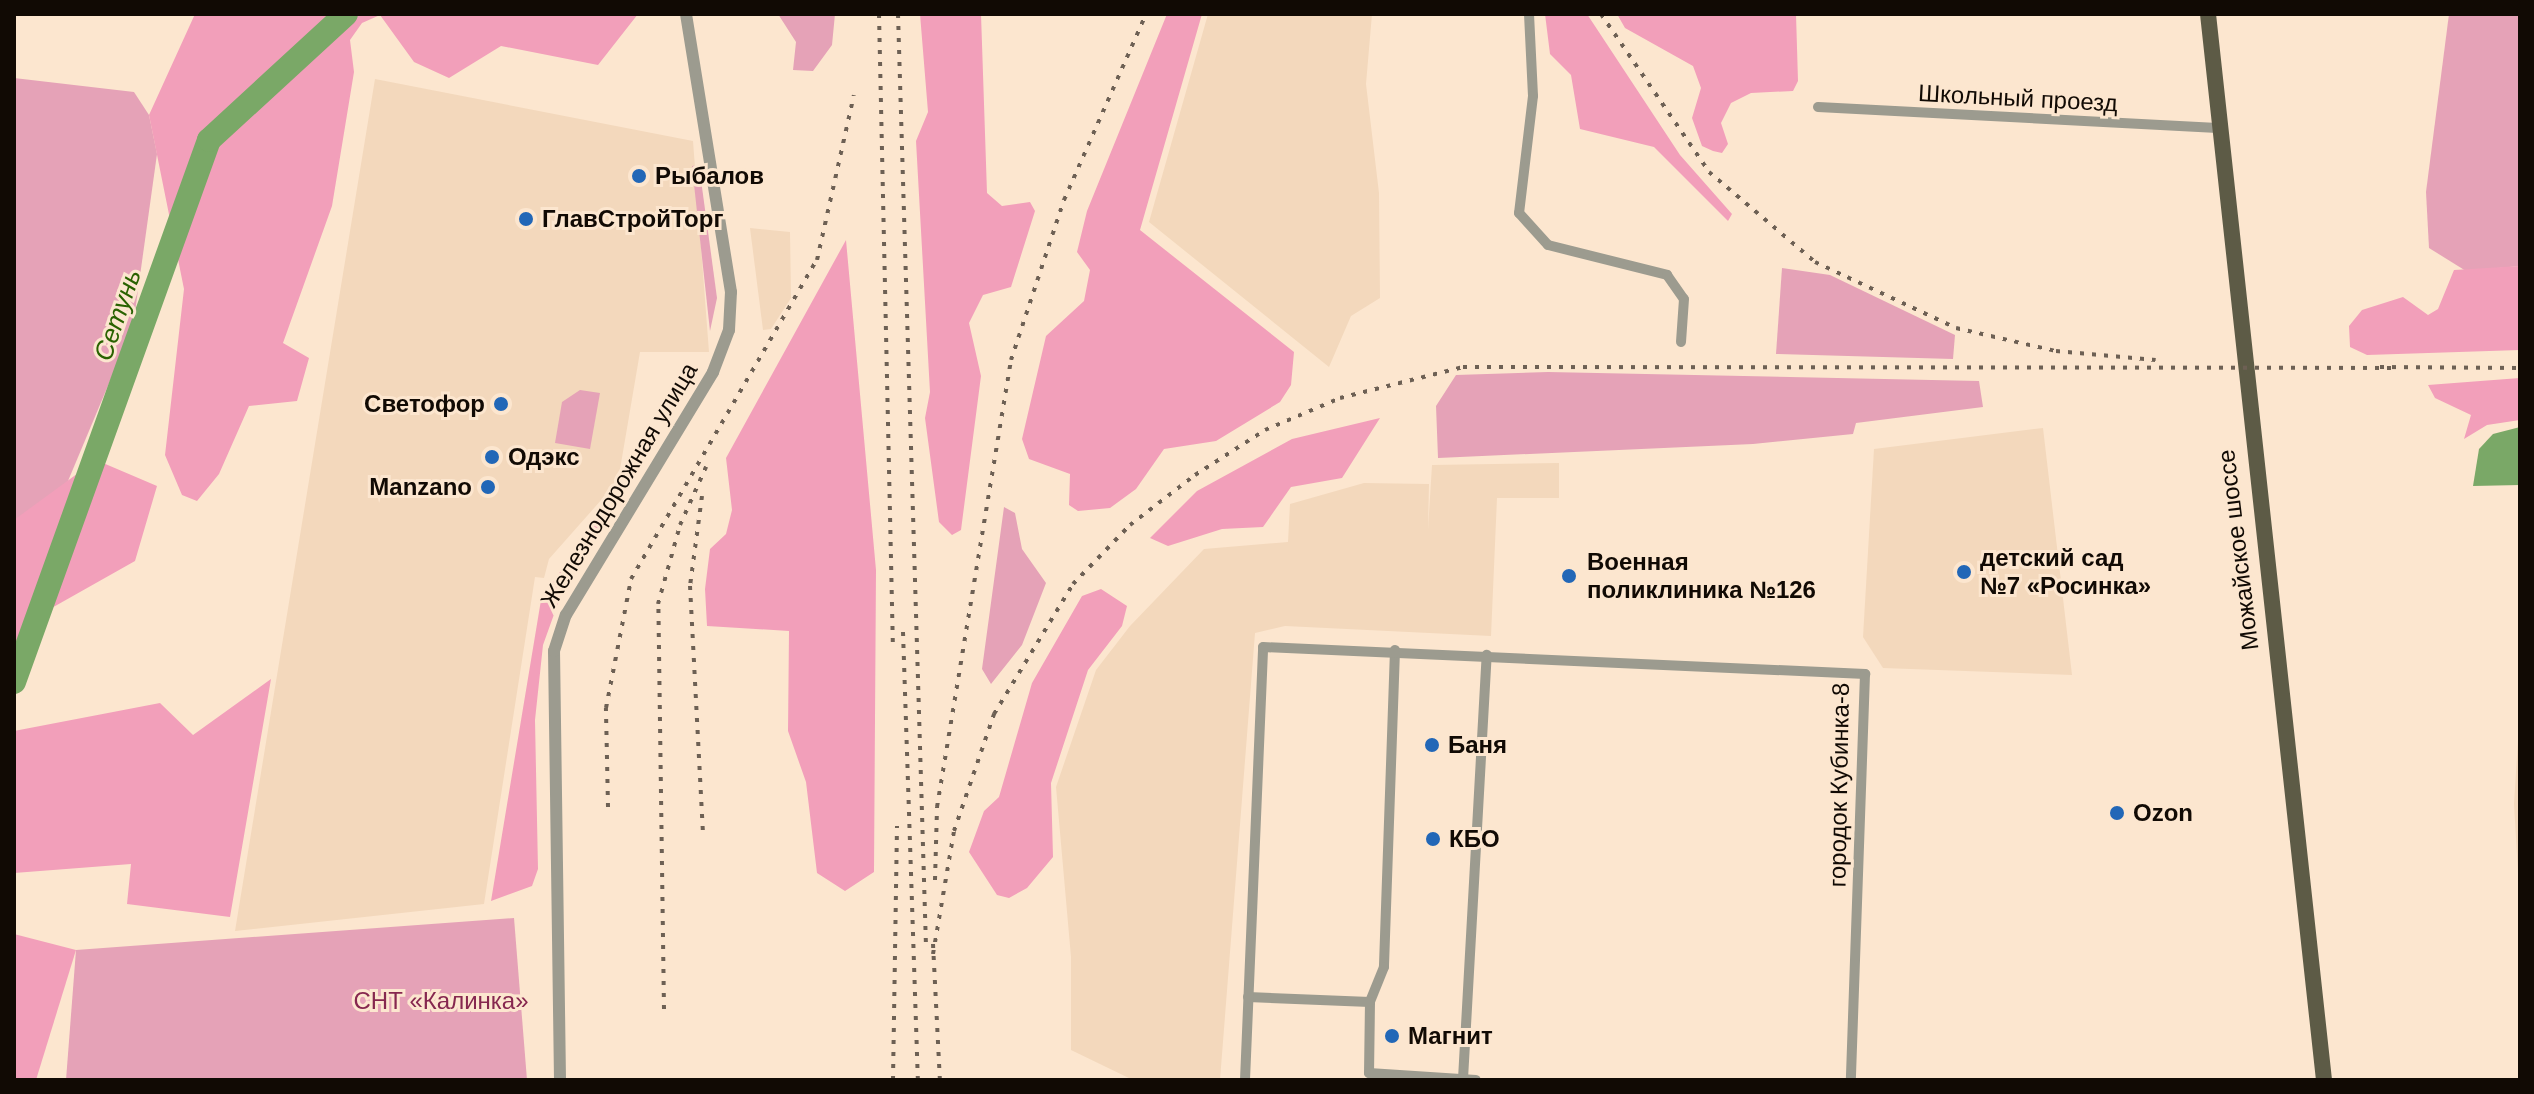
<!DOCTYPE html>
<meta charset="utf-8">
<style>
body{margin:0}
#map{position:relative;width:2534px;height:1094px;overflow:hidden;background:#fce6cf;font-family:Arial,sans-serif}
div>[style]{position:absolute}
.built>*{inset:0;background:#f3d8bc}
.green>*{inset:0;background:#e5a2b7}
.forest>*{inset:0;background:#f29fba}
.water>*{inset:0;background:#7aa867}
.river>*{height:24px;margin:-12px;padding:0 12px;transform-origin:12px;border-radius:12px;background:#7aa867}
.minor>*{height:10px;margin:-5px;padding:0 5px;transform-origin:5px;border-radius:5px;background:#9c9b8f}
.tertiary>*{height:12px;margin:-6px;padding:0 6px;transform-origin:6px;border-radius:6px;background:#9c9b8f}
.primary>*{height:16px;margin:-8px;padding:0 8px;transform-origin:8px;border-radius:8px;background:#5d5b46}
.rail>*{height:4px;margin-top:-2px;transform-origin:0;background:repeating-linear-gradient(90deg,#6d6054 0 4px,transparent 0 12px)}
.dots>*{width:22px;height:22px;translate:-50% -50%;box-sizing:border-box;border:4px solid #fce6cf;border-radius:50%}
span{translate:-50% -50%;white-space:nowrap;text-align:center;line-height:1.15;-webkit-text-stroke:6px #fce6cf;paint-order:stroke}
.street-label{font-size:24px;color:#110a04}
.poi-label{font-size:24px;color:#110a04;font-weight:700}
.left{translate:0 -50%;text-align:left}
.right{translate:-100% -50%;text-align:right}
.park-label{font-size:24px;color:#86274f}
.water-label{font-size:26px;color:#296200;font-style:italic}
.frame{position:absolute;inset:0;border:16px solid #110a04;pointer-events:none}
</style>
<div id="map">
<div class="built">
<div style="clip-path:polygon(1208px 14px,1372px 14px,1366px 84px,1379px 193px,1380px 298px,1351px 316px,1329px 367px,1149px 222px)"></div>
<div style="clip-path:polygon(375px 79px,693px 141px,709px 352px,640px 352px,618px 481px,549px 559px,544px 578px,535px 577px,484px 904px,235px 931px)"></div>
<div style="clip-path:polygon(750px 228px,790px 232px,791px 298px,771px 329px,763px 330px)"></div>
<div style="clip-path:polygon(2043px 428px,2072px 675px,1883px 668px,1863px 637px,1874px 449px)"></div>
<div style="clip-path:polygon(1559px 463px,1559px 498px,1497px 498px,1491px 636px,1285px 626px,1255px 633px,1220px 1080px,1133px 1080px,1071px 1050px,1071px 957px,1056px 787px,1096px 670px,1130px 626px,1204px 549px,1288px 542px,1290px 504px,1364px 483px,1429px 484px,1428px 530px,1432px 465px)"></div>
<div style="clip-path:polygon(2520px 708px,2520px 907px,2514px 804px)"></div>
</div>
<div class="green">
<div style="clip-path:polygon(778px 14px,835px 14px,832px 45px,813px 71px,793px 70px,796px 42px)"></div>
<div style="clip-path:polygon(2449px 14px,2520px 14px,2520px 266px,2466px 271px,2429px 248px,2426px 192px)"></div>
<div style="clip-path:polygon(14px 78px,134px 92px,149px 115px,157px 154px,133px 326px,55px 512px,14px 548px)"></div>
<div style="clip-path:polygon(699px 165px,717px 298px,710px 331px,692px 166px)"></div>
<div style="clip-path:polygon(1782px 268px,1830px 275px,1955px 335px,1953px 359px,1776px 354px)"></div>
<div style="clip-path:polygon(1548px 372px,1979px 381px,1983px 407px,1856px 423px,1853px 434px,1753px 444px,1438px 458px,1436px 406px,1456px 375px)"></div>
<div style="clip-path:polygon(580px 390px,600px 393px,590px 449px,555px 443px,562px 402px)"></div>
<div style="clip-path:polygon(1004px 507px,1015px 513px,1022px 549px,1046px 583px,1022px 645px,991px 684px,982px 669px)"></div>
<div style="clip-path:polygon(514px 918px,527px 1080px,66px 1080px,76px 950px)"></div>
</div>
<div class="forest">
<div style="clip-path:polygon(195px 14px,638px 14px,598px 65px,501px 46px,449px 78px,414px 62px,380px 15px,362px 23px,350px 40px,354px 72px,332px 206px,283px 343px,309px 358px,297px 401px,249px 406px,219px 474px,197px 501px,182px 495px,165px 455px,184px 289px,149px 115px)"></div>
<div style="clip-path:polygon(920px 14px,981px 14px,987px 193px,1002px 206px,1030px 202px,1035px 211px,1011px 287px,983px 295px,969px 323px,981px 376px,961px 530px,952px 535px,939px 522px,925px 418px,930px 392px,916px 141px,928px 112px)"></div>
<div style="clip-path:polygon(1167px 14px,1202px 14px,1140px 230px,1294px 352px,1291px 385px,1280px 402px,1216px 441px,1164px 449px,1136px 489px,1110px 508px,1078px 511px,1069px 505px,1070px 474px,1029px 459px,1022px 439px,1046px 336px,1084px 301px,1090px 270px,1077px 252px,1087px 211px)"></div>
<div style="clip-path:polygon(1545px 14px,1587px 14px,1680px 155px,1732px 214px,1728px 221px,1654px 147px,1580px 129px,1571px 75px,1550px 54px)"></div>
<div style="clip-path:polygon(1617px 14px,1796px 14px,1798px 81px,1793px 91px,1751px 93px,1731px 103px,1721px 123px,1728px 144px,1722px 153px,1713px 151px,1702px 146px,1692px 118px,1701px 88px,1693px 66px,1625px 28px)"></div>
<div style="clip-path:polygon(846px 240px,876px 570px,874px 872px,845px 891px,817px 873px,806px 782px,788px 731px,789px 631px,707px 626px,705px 589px,710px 549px,726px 534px,732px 510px,726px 458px)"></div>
<div style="clip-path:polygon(2520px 266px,2520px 350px,2367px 355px,2350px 347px,2349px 326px,2362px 310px,2403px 297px,2428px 315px,2438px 309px,2454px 270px)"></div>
<div style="clip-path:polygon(2520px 378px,2520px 420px,2487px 425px,2464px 439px,2471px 415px,2435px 398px,2428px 385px)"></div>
<div style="clip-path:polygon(1380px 418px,1342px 478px,1291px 487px,1263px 527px,1222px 529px,1168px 546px,1150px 538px,1197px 491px,1292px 439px)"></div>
<div style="clip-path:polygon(96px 460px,157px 486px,135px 561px,41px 614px,23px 644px,14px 645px,14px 520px)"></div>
<div style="clip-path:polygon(600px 513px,609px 519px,562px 592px,543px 645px,535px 720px,538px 869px,532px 886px,491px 901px,541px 600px)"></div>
<div style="clip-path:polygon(1101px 589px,1127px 606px,1122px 626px,1088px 670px,1051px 783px,1053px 857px,1027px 888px,1009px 898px,997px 895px,969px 852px,984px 811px,999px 797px,1032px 683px,1082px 596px)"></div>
<div style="clip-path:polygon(271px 679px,230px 917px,127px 904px,131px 864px,14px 873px,14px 731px,160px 703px,193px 735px)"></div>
<div style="clip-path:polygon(14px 934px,76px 950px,36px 1080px,14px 1080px)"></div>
</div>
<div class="water">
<div style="clip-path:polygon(2520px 427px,2520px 485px,2473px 486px,2479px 449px,2493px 434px)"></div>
</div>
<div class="river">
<div style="left:14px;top:682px;width:576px;rotate:-70.21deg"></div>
<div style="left:209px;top:140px;width:186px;rotate:-42.6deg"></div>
</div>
<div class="minor">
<div style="left:1529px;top:14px;width:82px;rotate:87.2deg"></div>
<div style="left:1533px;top:96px;width:118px;rotate:96.8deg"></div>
<div style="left:1519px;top:213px;width:43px;rotate:47.8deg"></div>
<div style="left:1548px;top:245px;width:123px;rotate:14.1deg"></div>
<div style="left:1667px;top:275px;width:29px;rotate:55deg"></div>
<div style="left:1684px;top:299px;width:43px;rotate:94deg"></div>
<div style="left:1818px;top:107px;width:400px;rotate:3deg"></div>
<div style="left:1395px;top:650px;width:317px;rotate:92deg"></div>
<div style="left:1384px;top:967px;width:38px;rotate:112deg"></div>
<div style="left:1370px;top:1002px;width:71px;rotate:90.8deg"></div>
<div style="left:1369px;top:1073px;width:107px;rotate:3.7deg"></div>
<div style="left:1248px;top:997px;width:122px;rotate:2.3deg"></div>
<div style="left:1463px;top:1079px;width:425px;rotate:-86.8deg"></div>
<div style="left:1245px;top:1080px;width:433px;rotate:-87.6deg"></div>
<div style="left:1263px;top:647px;width:603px;rotate:2.57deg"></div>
<div style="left:1865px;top:674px;width:406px;rotate:92deg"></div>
</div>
<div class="tertiary">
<div style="left:560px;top:1080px;width:429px;rotate:-90.8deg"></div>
<div style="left:554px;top:651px;width:38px;rotate:-72deg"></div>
<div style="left:566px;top:615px;width:284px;rotate:-58.8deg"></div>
<div style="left:713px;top:372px;width:45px;rotate:-69.1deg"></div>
<div style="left:729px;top:330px;width:38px;rotate:-87deg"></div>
<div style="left:731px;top:292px;width:282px;rotate:-99.2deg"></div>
</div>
<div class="primary">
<div style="left:2208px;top:14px;width:1072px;rotate:83.79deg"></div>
</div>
<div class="rail">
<div style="left:879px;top:14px;width:636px;rotate:88.74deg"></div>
<div style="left:898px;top:14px;width:932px;rotate:88.28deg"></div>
<div style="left:1601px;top:14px;width:191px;rotate:55.6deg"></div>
<div style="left:1709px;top:172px;width:139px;rotate:40.3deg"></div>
<div style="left:1815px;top:262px;width:156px;rotate:25.1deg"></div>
<div style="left:1956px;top:328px;width:103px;rotate:13deg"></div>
<div style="left:2056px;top:351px;width:100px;rotate:5.1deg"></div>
<div style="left:2380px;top:367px;width:140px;rotate:0.4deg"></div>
<div style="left:702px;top:496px;width:91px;rotate:97.6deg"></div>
<div style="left:690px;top:586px;width:251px;rotate:87deg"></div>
<div style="left:903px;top:632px;width:448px;rotate:88.1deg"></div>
<div style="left:608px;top:807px;width:99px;rotate:-91.2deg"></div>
<div style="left:606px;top:708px;width:131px;rotate:-79deg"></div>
<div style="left:631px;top:579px;width:369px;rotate:-59.8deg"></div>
<div style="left:817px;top:260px;width:169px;rotate:-77.4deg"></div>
<div style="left:935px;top:880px;width:73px;rotate:-88.4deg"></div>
<div style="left:937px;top:807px;width:453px;rotate:-80.6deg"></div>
<div style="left:1011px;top:360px;width:169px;rotate:-71.7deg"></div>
<div style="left:1064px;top:200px;width:203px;rotate:-66.2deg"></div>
<div style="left:933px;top:944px;width:136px;rotate:87.1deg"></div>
<div style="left:933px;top:954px;width:125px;rotate:-80.3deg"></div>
<div style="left:954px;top:831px;width:124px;rotate:-71.1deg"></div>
<div style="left:994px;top:714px;width:152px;rotate:-58.7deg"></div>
<div style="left:1073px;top:584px;width:82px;rotate:-46deg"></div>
<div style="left:1130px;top:525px;width:82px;rotate:-37.6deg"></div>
<div style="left:1195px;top:475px;width:83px;rotate:-32.7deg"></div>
<div style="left:1265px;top:430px;width:82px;rotate:-23.1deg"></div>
<div style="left:1340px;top:398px;width:127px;rotate:-14.1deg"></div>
<div style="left:1463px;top:367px;width:928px;rotate:0.06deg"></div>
<div style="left:664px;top:1009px;width:405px;rotate:-90.8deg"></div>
<div style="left:658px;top:604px;width:82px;rotate:-74.4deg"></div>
<div style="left:680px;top:525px;width:64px;rotate:-65.9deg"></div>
<div style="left:893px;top:1080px;width:254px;rotate:-89.1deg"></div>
</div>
<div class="dots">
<div style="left:639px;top:176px;background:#2267b7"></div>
<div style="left:526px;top:219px;background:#2267b7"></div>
<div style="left:501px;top:404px;background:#2267b7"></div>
<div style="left:492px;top:457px;background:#2267b7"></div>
<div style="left:488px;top:487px;background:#2267b7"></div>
<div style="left:1964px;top:572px;background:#2267b7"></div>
<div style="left:1569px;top:576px;background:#2267b7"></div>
<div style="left:1432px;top:745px;background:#2267b7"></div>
<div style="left:2117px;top:813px;background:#2267b7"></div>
<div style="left:1433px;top:839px;background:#2267b7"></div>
<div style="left:1392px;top:1036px;background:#2267b7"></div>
</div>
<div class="street-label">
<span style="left:2018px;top:98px;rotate:3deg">Школьный проезд</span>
<span style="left:619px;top:485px;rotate:-59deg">Железнодорожная улица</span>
<span style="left:2238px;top:550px;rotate:-97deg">Можайское шоссе</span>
<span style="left:1839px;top:785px;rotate:-89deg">городок Кубинка-8</span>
</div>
<div class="poi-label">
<span class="left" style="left:655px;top:176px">Рыбалов</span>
<span class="left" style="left:542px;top:219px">ГлавСтройТорг</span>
<span class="right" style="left:485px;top:404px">Светофор</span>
<span class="left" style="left:508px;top:457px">Одэкс</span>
<span class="right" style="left:472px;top:487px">Manzano</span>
<span class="left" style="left:1980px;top:572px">детский сад<br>№7 «Росинка»</span>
<span class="left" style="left:1587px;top:576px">Военная<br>поликлиника №126</span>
<span class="left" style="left:1448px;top:745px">Баня</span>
<span class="left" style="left:2133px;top:813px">Ozon</span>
<span class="left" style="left:1449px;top:839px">КБО</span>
<span class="left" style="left:1408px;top:1036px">Магнит</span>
</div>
<div class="park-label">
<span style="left:441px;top:1001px">СНТ «Калинка»</span>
</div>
<div class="water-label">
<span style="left:118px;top:315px;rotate:-71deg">Сетунь</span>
</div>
<div class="frame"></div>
</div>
